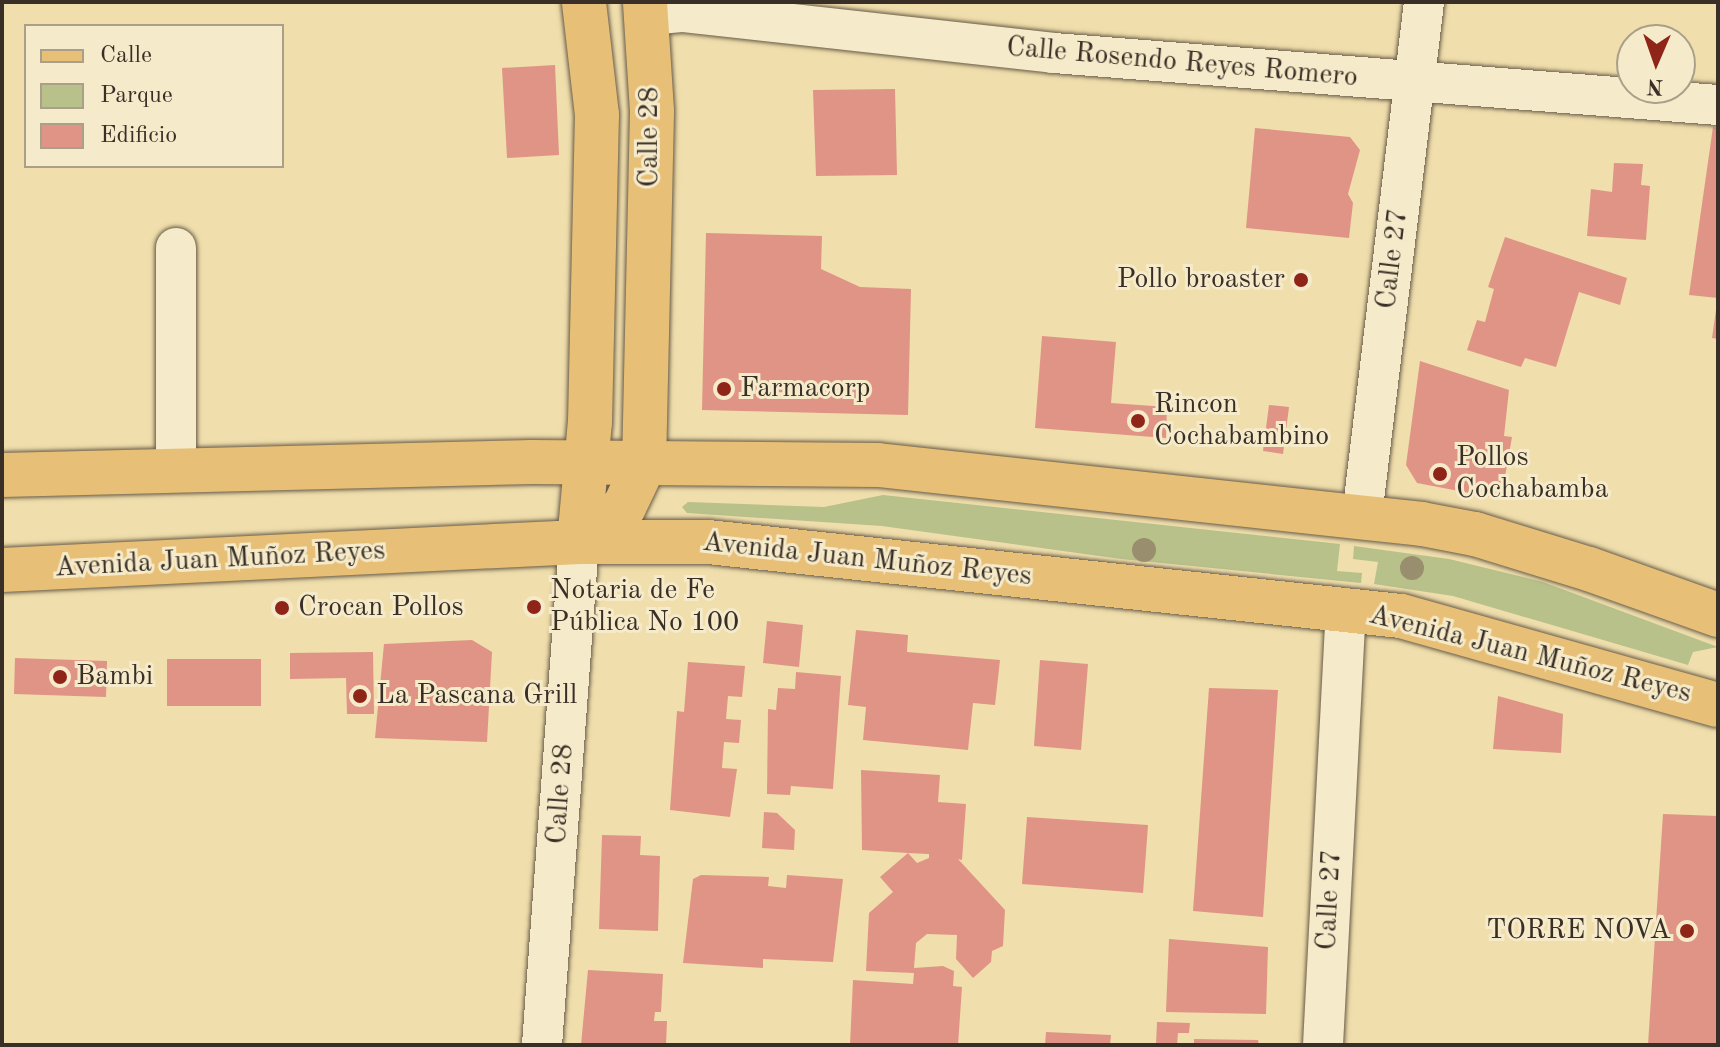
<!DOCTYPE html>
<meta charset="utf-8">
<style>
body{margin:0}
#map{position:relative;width:1720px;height:1047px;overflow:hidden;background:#f0deac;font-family:"Old Standard TT",serif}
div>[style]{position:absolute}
.green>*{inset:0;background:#b8c18a}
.building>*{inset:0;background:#e09485}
.roads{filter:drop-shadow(0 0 2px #675b48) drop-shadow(0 0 2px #675b48)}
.minor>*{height:40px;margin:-20px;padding:0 20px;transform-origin:20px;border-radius:20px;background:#f5eac9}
.major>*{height:44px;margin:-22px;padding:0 22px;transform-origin:22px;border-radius:22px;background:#e8bf76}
.trees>*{width:24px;height:24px;margin:-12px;border-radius:50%;background:#998e6e}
.dots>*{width:22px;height:22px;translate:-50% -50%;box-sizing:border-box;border:4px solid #f5eac9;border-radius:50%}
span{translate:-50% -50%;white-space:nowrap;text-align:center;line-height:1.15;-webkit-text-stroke:6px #f5eac9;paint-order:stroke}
.street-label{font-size:28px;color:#392f27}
.poi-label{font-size:28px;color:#392f27}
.right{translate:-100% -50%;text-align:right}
.left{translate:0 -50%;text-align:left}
.frame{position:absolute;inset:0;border:4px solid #392f27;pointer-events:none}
.legend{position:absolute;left:24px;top:24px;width:260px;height:144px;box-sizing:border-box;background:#f5eac9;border:2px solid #aa9f88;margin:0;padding:10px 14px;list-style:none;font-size:24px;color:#392f27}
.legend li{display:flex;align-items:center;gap:16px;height:40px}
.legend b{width:40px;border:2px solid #aa9f88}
.north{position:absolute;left:1616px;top:24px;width:80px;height:80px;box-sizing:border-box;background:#f5eac9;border:2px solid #aa9f88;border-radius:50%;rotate:182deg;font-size:22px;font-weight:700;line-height:32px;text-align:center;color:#392f27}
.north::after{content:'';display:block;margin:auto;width:28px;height:36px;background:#8f2418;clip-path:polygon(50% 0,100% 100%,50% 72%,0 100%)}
</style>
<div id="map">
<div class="green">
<div style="clip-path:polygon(883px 495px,1340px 544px,1337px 571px,1362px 573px,1361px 583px,1121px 559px,882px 526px,687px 513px,682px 507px,688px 502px,824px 507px)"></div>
<div style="clip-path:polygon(1354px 546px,1449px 559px,1543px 582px,1718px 647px,1693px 652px,1688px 665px,1453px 596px,1374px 584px,1378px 562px,1353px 559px)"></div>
</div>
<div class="building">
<div style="clip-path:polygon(555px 65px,559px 155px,507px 158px,502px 68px)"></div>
<div style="clip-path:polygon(895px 89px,897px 175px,816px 176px,813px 90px)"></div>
<div style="clip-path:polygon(1713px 127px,1718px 128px,1718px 298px,1689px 295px)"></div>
<div style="clip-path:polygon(1255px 128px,1350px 137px,1360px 150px,1348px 194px,1353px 203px,1349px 238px,1246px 228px)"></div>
<div style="clip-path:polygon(1614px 163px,1643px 164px,1641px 185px,1650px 186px,1646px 240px,1587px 236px,1591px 189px,1612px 192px)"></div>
<div style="clip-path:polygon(706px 233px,822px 236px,821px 269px,860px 287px,911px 289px,908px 415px,702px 410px)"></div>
<div style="clip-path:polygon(1505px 237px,1627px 278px,1620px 305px,1579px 292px,1556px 367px,1525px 358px,1521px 367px,1467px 350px,1477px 320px,1485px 322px,1494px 289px,1488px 287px)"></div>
<div style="clip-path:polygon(1716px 310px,1718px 310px,1718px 339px,1712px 338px)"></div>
<div style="clip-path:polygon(1042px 336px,1116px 342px,1111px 403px,1167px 407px,1166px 438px,1035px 428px)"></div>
<div style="clip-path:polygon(1420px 361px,1509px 390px,1504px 436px,1512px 437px,1501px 499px,1417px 483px,1406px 465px)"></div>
<div style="clip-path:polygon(1269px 405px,1289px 407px,1283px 454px,1263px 451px)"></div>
<div style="clip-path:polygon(767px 621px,803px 625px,799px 667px,763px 663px)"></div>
<div style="clip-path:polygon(856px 630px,908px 635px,907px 652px,1000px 660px,995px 705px,973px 703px,968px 750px,863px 740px,866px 707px,848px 705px)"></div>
<div style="clip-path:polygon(472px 640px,492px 652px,487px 742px,375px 738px,384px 644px)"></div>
<div style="clip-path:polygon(373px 652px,374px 714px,347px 714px,346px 678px,290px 679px,290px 653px)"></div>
<div style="clip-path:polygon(15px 658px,107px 661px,106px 697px,14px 694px)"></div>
<div style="clip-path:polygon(167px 659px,261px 659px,261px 706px,167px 706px)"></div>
<div style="clip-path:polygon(1040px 660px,1088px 664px,1081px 750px,1034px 746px)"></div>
<div style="clip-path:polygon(688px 662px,745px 666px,742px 697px,728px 696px,726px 719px,741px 720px,739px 743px,724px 742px,722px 768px,737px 769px,730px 817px,670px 810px,677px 711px,684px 712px)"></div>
<div style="clip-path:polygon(796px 672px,841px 676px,833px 789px,791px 786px,790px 795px,767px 794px,768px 709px,776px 710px,778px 688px,795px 689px)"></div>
<div style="clip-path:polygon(1209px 688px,1278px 690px,1263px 917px,1193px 911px)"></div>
<div style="clip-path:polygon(1498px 696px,1563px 714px,1561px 753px,1493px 749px)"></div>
<div style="clip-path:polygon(evenodd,861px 770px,940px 775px,938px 802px,966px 804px,962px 860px,958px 859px,1005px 910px,1003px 946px,992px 951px,991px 962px,973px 978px,956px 959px,957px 935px,927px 934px,916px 943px,914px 968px,943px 966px,954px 971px,953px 986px,962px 987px,958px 1045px,850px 1045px,853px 980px,913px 984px,914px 973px,866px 971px,869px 913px,893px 892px,880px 877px,908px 853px,862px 850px,861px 770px,908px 853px,929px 854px,929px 858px,917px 863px,908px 853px)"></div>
<div style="clip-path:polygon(764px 812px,777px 813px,795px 830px,794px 850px,762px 848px)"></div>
<div style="clip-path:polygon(1663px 814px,1718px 816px,1718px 1045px,1648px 1045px)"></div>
<div style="clip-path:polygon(1027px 817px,1148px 825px,1143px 893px,1022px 884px)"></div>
<div style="clip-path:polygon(602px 835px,641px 836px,640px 855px,660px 856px,658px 931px,599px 929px)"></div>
<div style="clip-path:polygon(701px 875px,769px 877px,768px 886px,786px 888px,787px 875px,843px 879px,833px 962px,763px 959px,763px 968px,683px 963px,693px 879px)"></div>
<div style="clip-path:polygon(1169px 939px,1268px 947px,1266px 1014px,1166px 1012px)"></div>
<div style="clip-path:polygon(588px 970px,663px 974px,661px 1012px,655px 1012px,654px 1021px,667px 1021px,666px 1045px,581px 1045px)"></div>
<div style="clip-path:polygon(1157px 1022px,1190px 1023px,1189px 1033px,1178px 1033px,1177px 1045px,1156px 1045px)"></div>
<div style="clip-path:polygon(1046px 1032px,1111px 1035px,1110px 1045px,1045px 1045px)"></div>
<div style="clip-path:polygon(1194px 1039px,1258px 1040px,1259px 1045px,1194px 1045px)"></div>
</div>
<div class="roads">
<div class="minor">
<div style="left:648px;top:15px;width:36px;rotate:-5deg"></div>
<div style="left:684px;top:12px;width:372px;rotate:6.3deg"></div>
<div style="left:1054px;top:53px;width:666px;rotate:4.48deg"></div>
<div style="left:176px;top:248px;width:223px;rotate:90deg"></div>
<div style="left:1362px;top:516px;width:518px;rotate:-83.12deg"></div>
<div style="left:542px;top:1045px;width:504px;rotate:-85.79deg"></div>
<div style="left:1323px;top:1045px;width:436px;rotate:-87deg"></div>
</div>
<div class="major">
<div style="left:2px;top:475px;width:530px;rotate:-1.41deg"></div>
<div style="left:532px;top:462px;width:346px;rotate:0.5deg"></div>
<div style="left:878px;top:465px;width:547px;rotate:6.19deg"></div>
<div style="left:1422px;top:524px;width:54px;rotate:10.7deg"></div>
<div style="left:1475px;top:534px;width:119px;rotate:17.1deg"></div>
<div style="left:1589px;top:569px;width:137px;rotate:19.6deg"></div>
<div style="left:579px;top:542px;width:57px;rotate:-37.9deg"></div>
<div style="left:624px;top:507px;width:47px;rotate:-64.5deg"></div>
<div style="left:644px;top:465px;width:354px;rotate:-88.7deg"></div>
<div style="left:652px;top:111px;width:109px;rotate:-93.7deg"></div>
<div style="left:579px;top:542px;width:121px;rotate:-84.8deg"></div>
<div style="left:590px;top:422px;width:307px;rotate:-88.7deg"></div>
<div style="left:597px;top:115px;width:114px;rotate:-96.6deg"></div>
<div style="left:2px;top:570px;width:578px;rotate:-2.78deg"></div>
<div style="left:579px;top:542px;width:129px"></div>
<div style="left:708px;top:542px;width:697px;rotate:6.1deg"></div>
<div style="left:1401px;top:616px;width:329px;rotate:15.7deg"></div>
</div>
</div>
<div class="trees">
<div style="left:1144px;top:550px"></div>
<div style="left:1412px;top:568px"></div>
</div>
<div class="dots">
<div style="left:1301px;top:280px;background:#8f2418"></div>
<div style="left:724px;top:389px;background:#8f2418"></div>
<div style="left:1138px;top:421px;background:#8f2418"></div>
<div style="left:1440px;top:474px;background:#8f2418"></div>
<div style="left:534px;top:607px;background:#8f2418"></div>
<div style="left:282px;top:608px;background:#8f2418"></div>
<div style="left:60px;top:677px;background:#8f2418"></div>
<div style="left:360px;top:696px;background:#8f2418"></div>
<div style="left:1687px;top:931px;background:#8f2418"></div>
</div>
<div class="street-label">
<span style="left:1182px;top:63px;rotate:5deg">Calle Rosendo Reyes Romero</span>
<span style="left:650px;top:137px;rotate:-90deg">Calle 28</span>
<span style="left:1393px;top:259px;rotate:-83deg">Calle 27</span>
<span style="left:220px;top:560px;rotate:-3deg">Avenida Juan Muñoz Reyes</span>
<span style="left:867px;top:560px;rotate:6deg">Avenida Juan Muñoz Reyes</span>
<span style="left:1530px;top:655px;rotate:14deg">Avenida Juan Muñoz Reyes</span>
<span style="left:561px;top:794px;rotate:-86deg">Calle 28</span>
<span style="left:1330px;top:900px;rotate:-87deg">Calle 27</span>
</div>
<div class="poi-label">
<span class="right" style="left:1285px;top:280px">Pollo broaster</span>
<span class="left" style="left:740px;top:389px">Farmacorp</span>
<span class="left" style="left:1154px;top:421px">Rincon<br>Cochabambino</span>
<span class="left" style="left:1456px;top:474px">Pollos<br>Cochabamba</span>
<span class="left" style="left:550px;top:607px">Notaria de Fe<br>Pública No 100</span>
<span class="left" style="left:298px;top:608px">Crocan Pollos</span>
<span class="left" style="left:76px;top:677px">Bambi</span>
<span class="left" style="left:376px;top:696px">La Pascana Grill</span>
<span class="right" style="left:1671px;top:931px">TORRE NOVA</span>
</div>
<div class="frame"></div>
<ul class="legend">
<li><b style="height:10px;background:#e8bf76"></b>Calle</li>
<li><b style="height:22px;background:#b8c18a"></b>Parque</li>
<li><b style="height:22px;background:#e09485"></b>Edificio</li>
</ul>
<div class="north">N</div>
</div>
